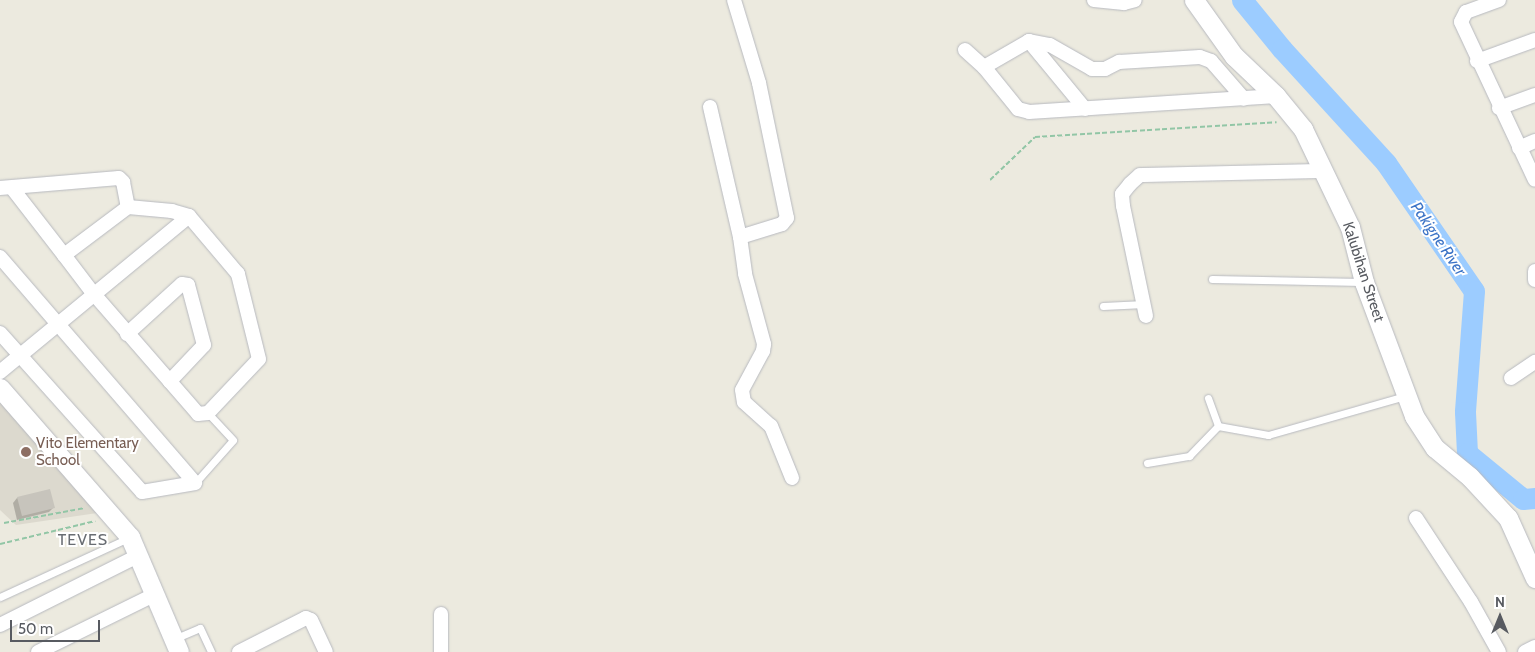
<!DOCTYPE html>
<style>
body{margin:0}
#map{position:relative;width:1535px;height:652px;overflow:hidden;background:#eceadf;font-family:Cabin,sans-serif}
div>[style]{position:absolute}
.education>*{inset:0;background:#dcd9ce}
.shadow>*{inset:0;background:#0003}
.river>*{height:21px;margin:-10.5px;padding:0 10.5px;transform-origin:10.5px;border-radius:10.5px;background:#9cccff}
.building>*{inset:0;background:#c7c4bc}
.path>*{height:2px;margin-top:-1px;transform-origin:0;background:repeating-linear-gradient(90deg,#92c6a6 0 5px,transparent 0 7.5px)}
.roads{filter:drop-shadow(0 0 1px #b7b9bf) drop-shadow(0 0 1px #b7b9bf)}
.lane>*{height:7px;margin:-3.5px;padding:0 3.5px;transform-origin:3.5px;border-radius:3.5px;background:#fff}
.street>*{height:14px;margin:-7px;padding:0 7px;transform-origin:7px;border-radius:7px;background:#fff}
.secondary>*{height:19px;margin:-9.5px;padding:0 9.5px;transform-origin:9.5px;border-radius:9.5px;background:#fff}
.dots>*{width:14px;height:14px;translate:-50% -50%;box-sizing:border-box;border:2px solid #fff;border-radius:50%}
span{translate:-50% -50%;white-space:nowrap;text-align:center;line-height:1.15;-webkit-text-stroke:4px #fff;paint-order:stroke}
.street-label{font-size:15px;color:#585b61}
.education-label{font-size:15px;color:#785e54}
.left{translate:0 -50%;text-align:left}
.water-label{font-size:16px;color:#3b73c6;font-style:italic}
.neighbourhood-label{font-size:16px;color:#696d73;letter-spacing:1px}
.north{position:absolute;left:1475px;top:592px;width:50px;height:50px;-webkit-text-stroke:4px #fff;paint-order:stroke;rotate:0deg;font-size:14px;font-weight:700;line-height:20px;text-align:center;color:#585b61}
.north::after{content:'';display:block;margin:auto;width:18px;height:22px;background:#585b61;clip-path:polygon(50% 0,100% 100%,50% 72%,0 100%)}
.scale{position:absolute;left:10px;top:620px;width:90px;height:22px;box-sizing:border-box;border:2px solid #585b61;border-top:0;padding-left:6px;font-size:15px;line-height:18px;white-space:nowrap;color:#585b61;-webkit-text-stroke:4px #fff;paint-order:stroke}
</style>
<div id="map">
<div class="education">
<div style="clip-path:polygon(0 394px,104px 512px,16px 525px,0 510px)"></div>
</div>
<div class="shadow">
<div style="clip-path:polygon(17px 498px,53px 508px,49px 512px,17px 520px,13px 503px)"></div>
</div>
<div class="river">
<div style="left:1242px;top:0;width:63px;rotate:50.8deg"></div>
<div style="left:1282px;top:49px;width:154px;rotate:47.6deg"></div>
<div style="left:1386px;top:163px;width:155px;rotate:55.5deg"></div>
<div style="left:1474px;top:291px;width:121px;rotate:94.3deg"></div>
<div style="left:1465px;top:412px;width:41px;rotate:87.2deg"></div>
<div style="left:1467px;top:453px;width:72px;rotate:39.4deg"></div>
<div style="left:1523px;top:499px;width:12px;rotate:-5deg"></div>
</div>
<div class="building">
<div style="clip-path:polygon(50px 489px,55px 508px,22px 516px,17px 497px)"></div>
</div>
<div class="path">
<div style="left:990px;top:180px;width:62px;rotate:-43.7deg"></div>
<div style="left:1035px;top:137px;width:242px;rotate:-3.5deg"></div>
<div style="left:4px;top:523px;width:82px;rotate:-10.5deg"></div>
<div style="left:0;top:544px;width:98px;rotate:-13.6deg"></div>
</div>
<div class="roads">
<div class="lane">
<div style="left:1212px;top:279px;width:150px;rotate:1.1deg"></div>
<div style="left:1103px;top:306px;width:41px;rotate:-2.8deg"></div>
<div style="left:1208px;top:398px;width:30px;rotate:70deg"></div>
<div style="left:1218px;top:426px;width:51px;rotate:10.2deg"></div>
<div style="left:1268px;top:435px;width:142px;rotate:-15.9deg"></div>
<div style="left:1147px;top:463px;width:43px;rotate:-9.5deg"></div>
<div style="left:1189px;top:456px;width:42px;rotate:-46deg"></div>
<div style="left:195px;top:483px;width:57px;rotate:-48.5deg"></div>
<div style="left:233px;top:440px;width:37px;rotate:-133deg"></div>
<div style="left:0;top:597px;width:141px;rotate:-24.7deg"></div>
<div style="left:174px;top:639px;width:28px;rotate:-23deg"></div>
<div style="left:200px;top:628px;width:26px;rotate:65deg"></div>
</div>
<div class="street">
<div style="left:734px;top:0;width:87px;rotate:73.2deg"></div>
<div style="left:759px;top:83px;width:138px;rotate:78.3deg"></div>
<div style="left:787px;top:218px;width:8px;rotate:130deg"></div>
<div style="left:782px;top:224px;width:44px;rotate:162.8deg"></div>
<div style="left:1094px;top:0;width:30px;rotate:6deg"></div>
<div style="left:1124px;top:3px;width:11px;rotate:-15deg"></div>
<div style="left:1499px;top:0;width:35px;rotate:160deg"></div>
<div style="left:1466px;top:12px;width:11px;rotate:117deg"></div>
<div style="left:1461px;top:22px;width:174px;rotate:64.9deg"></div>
<div style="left:1029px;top:41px;width:88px;rotate:50.5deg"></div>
<div style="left:965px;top:50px;width:25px;rotate:42deg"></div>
<div style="left:984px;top:67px;width:54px;rotate:51deg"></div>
<div style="left:1018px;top:109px;width:11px;rotate:15deg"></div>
<div style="left:1029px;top:112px;width:248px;rotate:-3.7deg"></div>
<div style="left:1477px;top:61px;width:62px;rotate:-19.9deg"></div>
<div style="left:984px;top:67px;width:52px;rotate:-30deg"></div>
<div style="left:1029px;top:41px;width:21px;rotate:11deg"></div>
<div style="left:1050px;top:45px;width:48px;rotate:29.7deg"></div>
<div style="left:1092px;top:69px;width:13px"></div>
<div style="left:1105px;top:69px;width:16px;rotate:-27deg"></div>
<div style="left:1119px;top:62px;width:81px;rotate:-3.5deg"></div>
<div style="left:1200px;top:57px;width:12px;rotate:20deg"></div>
<div style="left:1211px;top:61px;width:50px;rotate:49deg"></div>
<div style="left:710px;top:107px;width:133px;rotate:77deg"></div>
<div style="left:740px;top:237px;width:37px;rotate:82deg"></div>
<div style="left:745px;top:274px;width:73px;rotate:74.8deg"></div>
<div style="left:764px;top:344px;width:7px;rotate:98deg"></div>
<div style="left:763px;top:351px;width:44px;rotate:118.3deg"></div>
<div style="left:742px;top:390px;width:12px;rotate:81deg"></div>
<div style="left:744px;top:402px;width:36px;rotate:42deg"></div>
<div style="left:771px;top:426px;width:56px;rotate:68deg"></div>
<div style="left:1499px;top:108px;width:38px;rotate:-20deg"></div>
<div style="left:1519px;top:148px;width:17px;rotate:-24deg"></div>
<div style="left:0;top:188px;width:119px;rotate:-4.8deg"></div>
<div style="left:119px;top:178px;width:6px;rotate:45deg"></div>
<div style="left:123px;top:182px;width:25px;rotate:79deg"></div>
<div style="left:12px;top:188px;width:85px;rotate:52.2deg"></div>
<div style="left:64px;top:255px;width:48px;rotate:52.7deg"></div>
<div style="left:93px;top:293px;width:160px;rotate:49deg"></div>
<div style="left:198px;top:414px;width:10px;rotate:-6deg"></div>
<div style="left:208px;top:413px;width:74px;rotate:-46.6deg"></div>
<div style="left:259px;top:359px;width:88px;rotate:-103.9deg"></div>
<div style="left:238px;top:274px;width:76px;rotate:-130.2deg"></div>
<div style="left:189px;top:216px;width:18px;rotate:-164deg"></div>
<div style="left:172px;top:211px;width:44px;rotate:-174.8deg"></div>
<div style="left:128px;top:207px;width:80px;rotate:143.1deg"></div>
<div style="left:0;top:257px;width:298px;rotate:49.2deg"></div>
<div style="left:1535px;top:271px;width:9px;rotate:90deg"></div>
<div style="left:1146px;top:316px;width:112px;rotate:-101.8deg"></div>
<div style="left:1123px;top:206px;width:12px;rotate:-95deg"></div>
<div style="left:1122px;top:194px;width:13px;rotate:-51deg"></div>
<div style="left:1130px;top:184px;width:13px;rotate:-42deg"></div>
<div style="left:1140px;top:175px;width:183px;rotate:-1.3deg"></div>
<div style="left:0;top:333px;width:213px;rotate:48.2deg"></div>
<div style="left:142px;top:492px;width:54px;rotate:-9.6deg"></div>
<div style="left:127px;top:334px;width:74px;rotate:-42.3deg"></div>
<div style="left:182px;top:284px;width:6px;rotate:9deg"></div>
<div style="left:188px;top:285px;width:62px;rotate:75.1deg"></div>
<div style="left:204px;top:345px;width:50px;rotate:133.4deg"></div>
<div style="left:0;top:372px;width:245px;rotate:-39.5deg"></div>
<div style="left:1511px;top:378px;width:29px;rotate:-34deg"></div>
<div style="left:1416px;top:518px;width:100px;rotate:56.8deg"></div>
<div style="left:1471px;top:602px;width:57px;rotate:60.8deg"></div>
<div style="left:0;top:625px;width:154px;rotate:-26.6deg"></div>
<div style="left:38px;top:652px;width:129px;rotate:-26.2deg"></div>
<div style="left:239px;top:652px;width:75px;rotate:-26.9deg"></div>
<div style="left:306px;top:618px;width:5px;rotate:22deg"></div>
<div style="left:311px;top:620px;width:35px;rotate:65deg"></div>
<div style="left:441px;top:652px;width:38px;rotate:-90deg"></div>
<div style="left:1525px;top:652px;width:11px;rotate:-27deg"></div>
</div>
<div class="secondary">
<div style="left:1194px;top:0;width:69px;rotate:54.5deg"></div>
<div style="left:1234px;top:56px;width:58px;rotate:43.6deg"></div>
<div style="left:1276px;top:96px;width:43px;rotate:50.7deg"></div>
<div style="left:1303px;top:129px;width:109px;rotate:64.4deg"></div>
<div style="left:1350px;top:227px;width:57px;rotate:75.7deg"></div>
<div style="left:1364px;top:282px;width:143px;rotate:69.5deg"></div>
<div style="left:1414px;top:416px;width:38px;rotate:57deg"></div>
<div style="left:1435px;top:448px;width:45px;rotate:39.6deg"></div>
<div style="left:1470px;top:477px;width:56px;rotate:47.2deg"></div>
<div style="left:1508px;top:518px;width:66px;rotate:65.8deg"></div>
<div style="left:0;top:388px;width:198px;rotate:48.9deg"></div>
<div style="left:130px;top:537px;width:125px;rotate:66.9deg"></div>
</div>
</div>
<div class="dots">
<div style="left:26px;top:452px;background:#8d6e63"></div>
</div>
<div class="street-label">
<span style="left:1363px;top:272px;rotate:72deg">Kalubihan Street</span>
</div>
<div class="education-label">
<span class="left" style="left:36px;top:452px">Vito Elementary<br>School</span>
</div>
<div class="water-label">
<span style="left:1438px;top:239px;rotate:56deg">Pakigne River</span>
</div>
<div class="neighbourhood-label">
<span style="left:83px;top:540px">TEVES</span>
</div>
<div class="north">N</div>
<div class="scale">50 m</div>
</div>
